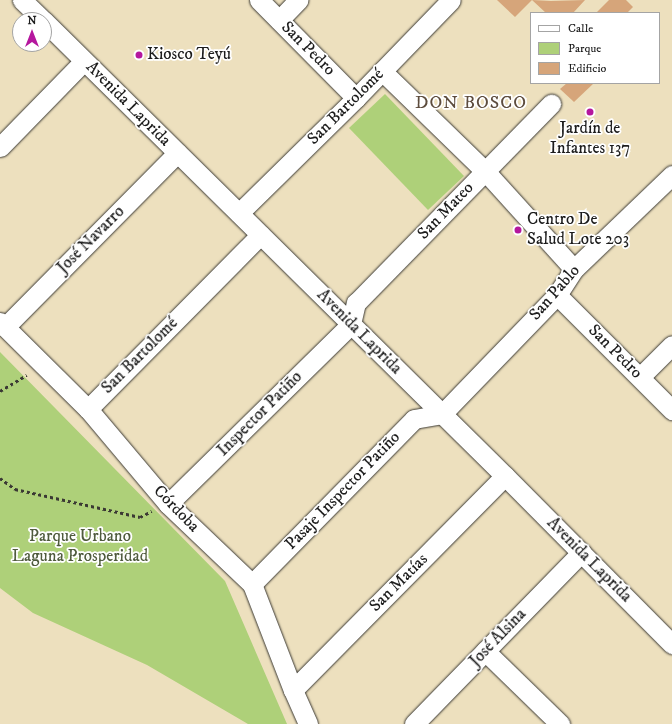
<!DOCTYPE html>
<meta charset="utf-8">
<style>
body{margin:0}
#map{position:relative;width:672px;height:724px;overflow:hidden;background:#ede0be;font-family:"IM FELL DW Pica",serif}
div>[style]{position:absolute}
.green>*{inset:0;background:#aed079}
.building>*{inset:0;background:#d6a57a}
.path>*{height:2.5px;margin-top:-1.25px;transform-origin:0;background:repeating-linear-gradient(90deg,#3b3934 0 3px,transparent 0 6px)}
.roads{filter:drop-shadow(0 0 1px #3b3934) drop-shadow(0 0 1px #3b3934)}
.minor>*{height:19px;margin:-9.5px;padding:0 9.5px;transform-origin:9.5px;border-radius:9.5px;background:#fff}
.dots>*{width:11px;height:11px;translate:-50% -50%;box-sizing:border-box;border:2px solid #fff;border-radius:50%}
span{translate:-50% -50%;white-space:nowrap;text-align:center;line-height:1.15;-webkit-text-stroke:3.5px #fff;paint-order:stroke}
.street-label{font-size:17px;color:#1c1c1c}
.poi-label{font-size:17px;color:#1c1c1c}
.left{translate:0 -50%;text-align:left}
.park-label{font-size:17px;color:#4f5b3d}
.neighbourhood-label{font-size:18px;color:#5d4c3d;letter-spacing:1px}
.legend{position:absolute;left:530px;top:12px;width:130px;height:72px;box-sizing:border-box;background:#fff;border:1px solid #a4a4a4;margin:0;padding:5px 7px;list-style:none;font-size:12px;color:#1c1c1c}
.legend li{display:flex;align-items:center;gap:8px;height:20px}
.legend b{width:20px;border:1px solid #a4a4a4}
.north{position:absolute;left:12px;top:12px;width:40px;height:40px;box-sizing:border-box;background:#fff;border:1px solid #a4a4a4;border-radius:50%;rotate:0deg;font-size:11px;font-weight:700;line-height:16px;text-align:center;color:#1c1c1c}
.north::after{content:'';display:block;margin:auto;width:14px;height:18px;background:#b5179e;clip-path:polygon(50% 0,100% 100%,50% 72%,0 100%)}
</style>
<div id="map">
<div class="green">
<div style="clip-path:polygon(385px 94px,464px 176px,428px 210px,349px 128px)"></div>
<div style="clip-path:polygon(0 352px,225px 581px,287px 724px,248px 724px,147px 665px,33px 613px,0 588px)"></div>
</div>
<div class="building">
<div style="clip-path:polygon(497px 0,532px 0,515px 17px)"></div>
<div style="clip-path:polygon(532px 0,551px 1px,585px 0,573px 13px,546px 13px)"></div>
<div style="clip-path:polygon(609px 0,626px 0,633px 7px,627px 13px,596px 13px)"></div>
<div style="clip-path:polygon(567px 83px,594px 83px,574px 102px,560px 89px)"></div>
</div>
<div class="path">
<div style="left:0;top:391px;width:31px;rotate:-31deg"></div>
<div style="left:0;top:478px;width:19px;rotate:36deg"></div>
<div style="left:15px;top:489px;width:128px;rotate:12.6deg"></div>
<div style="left:140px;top:517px;width:13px;rotate:-27deg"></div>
</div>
<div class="roads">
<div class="minor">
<div style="left:22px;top:0;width:29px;rotate:44deg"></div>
<div style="left:259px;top:0;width:138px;rotate:45.3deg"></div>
<div style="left:279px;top:20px;width:28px;rotate:-46deg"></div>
<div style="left:44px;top:21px;width:648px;rotate:44.62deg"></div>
<div style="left:505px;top:476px;width:237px;rotate:45.2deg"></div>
<div style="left:382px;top:71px;width:144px;rotate:44.2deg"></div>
<div style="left:485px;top:171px;width:132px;rotate:47.8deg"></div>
<div style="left:0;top:147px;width:120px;rotate:-45.7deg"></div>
<div style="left:239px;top:213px;width:164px;rotate:-44.5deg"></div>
<div style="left:356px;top:98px;width:136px;rotate:-45.9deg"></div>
<div style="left:557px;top:295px;width:163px;rotate:45deg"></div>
<div style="left:0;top:322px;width:124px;rotate:44.7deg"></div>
<div style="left:88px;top:409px;width:124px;rotate:49.9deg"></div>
<div style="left:168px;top:504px;width:116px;rotate:43.6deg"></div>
<div style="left:252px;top:584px;width:114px;rotate:68.9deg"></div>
<div style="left:293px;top:690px;width:37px;rotate:66deg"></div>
<div style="left:5px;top:327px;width:245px;rotate:-45.3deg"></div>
<div style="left:640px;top:377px;width:45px;rotate:-45deg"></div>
<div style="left:88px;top:409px;width:245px;rotate:-45.3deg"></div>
<div style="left:168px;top:504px;width:257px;rotate:-44.5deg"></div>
<div style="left:351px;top:324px;width:22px;rotate:-77deg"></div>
<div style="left:356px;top:303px;width:279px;rotate:-45.6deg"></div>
<div style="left:252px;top:584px;width:231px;rotate:-45.5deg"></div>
<div style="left:414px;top:419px;width:28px;rotate:-10deg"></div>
<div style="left:442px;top:414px;width:165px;rotate:-46deg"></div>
<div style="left:557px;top:295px;width:31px;rotate:-57deg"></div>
<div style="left:574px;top:269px;width:136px;rotate:-43.8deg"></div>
<div style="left:485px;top:651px;width:105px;rotate:44.2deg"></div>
<div style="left:293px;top:690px;width:301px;rotate:-45.3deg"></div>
<div style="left:414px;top:724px;width:240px;rotate:-45.7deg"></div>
</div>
</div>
<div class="dots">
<div style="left:139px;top:55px;background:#b5179e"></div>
<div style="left:590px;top:112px;background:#b5179e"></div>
<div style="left:518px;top:230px;background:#b5179e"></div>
</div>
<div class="street-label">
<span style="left:308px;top:49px;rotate:45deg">San Pedro</span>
<span style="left:128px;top:104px;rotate:45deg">Avenida Laprida</span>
<span style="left:346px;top:107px;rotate:-45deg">San Bartolomé</span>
<span style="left:446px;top:211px;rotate:-46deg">San Mateo</span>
<span style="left:91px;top:240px;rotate:-45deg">José Navarro</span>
<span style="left:555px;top:293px;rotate:-49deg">San Pablo</span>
<span style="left:359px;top:332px;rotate:45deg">Avenida Laprida</span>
<span style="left:615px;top:352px;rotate:45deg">San Pedro</span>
<span style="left:140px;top:356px;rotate:-45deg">San Bartolomé</span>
<span style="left:260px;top:414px;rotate:-45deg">Inspector Patiño</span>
<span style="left:343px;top:491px;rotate:-46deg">Pasaje Inspector Patiño</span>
<span style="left:176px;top:509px;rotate:46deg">Córdoba</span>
<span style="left:589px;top:560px;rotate:45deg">Avenida Laprida</span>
<span style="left:399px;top:583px;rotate:-45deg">San Matías</span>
<span style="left:498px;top:638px;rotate:-46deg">José Alsina</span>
</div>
<div class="poi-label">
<span class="left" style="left:147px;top:55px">Kiosco Teyú</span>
<span style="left:590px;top:139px">Jardín de<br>Infantes 137</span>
<span class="left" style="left:527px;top:230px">Centro De<br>Salud Lote 203</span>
</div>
<div class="park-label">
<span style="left:80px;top:547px">Parque Urbano<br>Laguna Prosperidad</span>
</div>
<div class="neighbourhood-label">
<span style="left:471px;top:103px">DON BOSCO</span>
</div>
<ul class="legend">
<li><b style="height:5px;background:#fff"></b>Calle</li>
<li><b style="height:11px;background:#aed079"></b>Parque</li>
<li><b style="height:11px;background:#d6a57a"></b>Edificio</li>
</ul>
<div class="north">N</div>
</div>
